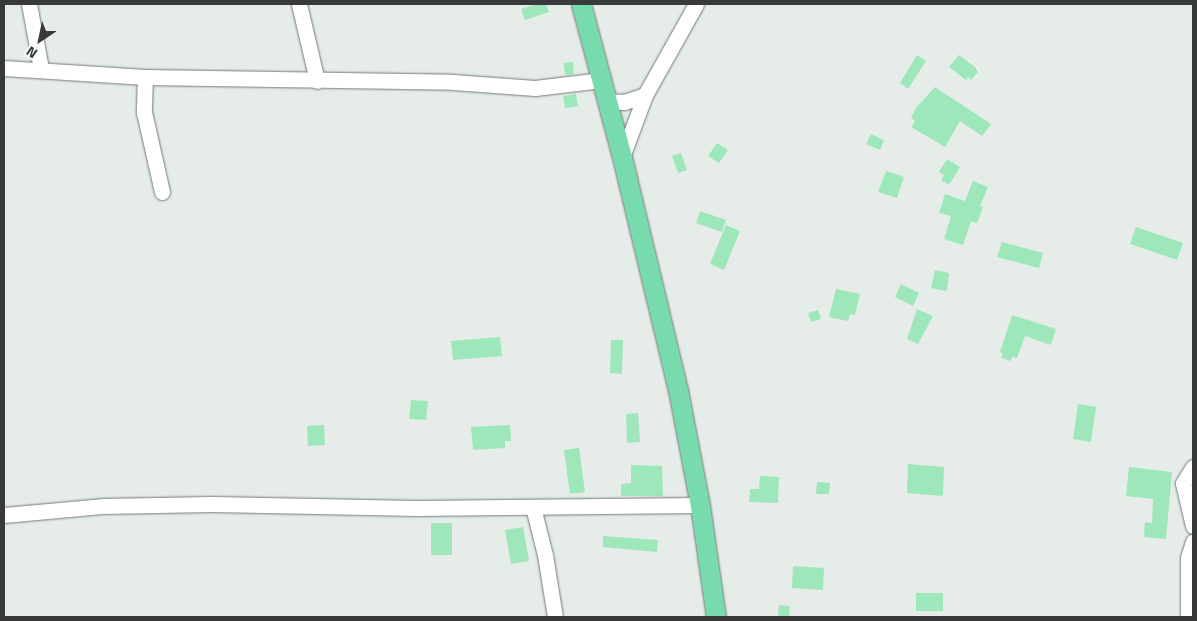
<!DOCTYPE html>
<style>
body{margin:0}
#map{position:relative;width:1197px;height:621px;overflow:hidden;background:#e6ede9;font-family:"Titillium Web",sans-serif}
div>[style]{position:absolute}
.building>*{inset:0;background:#9de7ba}
.roads{filter:drop-shadow(0 0 1px #747a76) drop-shadow(0 0 1px #747a76)}
.minor>*{height:15px;margin:-7.5px;padding:0 7.5px;transform-origin:7.5px;border-radius:7.5px;background:#fff}
.major>*{height:19px;margin:-9.5px;padding:0 9.5px;transform-origin:9.5px;border-radius:9.5px;background:#77dbaf}
span{translate:-50% -50%;white-space:nowrap;text-align:center;line-height:1.15;-webkit-text-stroke:4.5px #f4fbf6;paint-order:stroke}
.frame{position:absolute;inset:0;border:5px solid #373a38;pointer-events:none}
.north{position:absolute;left:15px;top:15px;width:50px;height:50px;-webkit-text-stroke:4px #f4fbf6;paint-order:stroke;rotate:214deg;font-size:14px;font-weight:700;line-height:20px;text-align:center;color:#373a38}
.north::after{content:'';display:block;margin:auto;width:18px;height:22px;background:#373a38;clip-path:polygon(50% 0,100% 100%,50% 72%,0 100%)}
</style>
<div id="map">
<div class="building">
<div style="clip-path:polygon(537px 4px,546px 4px,549px 12px,525px 20px,521px 9px)"></div>
<div style="clip-path:polygon(917px 55px,926px 61px,908px 89px,900px 83px)"></div>
<div style="clip-path:polygon(959px 55px,975px 67px,978px 72px,971px 80px,968px 77px,966px 80px,949px 67px)"></div>
<div style="clip-path:polygon(573px 62px,574px 74px,565px 75px,564px 63px)"></div>
<div style="clip-path:polygon(935px 87px,991px 124px,982px 136px,960px 121px,945px 147px,911px 127px,915px 121px,911px 118px,916px 108px)"></div>
<div style="clip-path:polygon(576px 94px,578px 106px,565px 108px,563px 96px)"></div>
<div style="clip-path:polygon(871px 134px,884px 140px,880px 150px,866px 144px)"></div>
<div style="clip-path:polygon(717px 143px,728px 150px,719px 163px,708px 156px)"></div>
<div style="clip-path:polygon(681px 153px,687px 170px,678px 173px,672px 156px)"></div>
<div style="clip-path:polygon(947px 159px,960px 167px,949px 185px,941px 180px,944px 175px,939px 172px)"></div>
<div style="clip-path:polygon(886px 171px,904px 177px,897px 198px,878px 192px)"></div>
<div style="clip-path:polygon(973px 181px,988px 187px,980px 206px,983px 207px,977px 223px,971px 221px,963px 245px,944px 239px,951px 216px,939px 213px,945px 194px,965px 201px)"></div>
<div style="clip-path:polygon(700px 211px,726px 220px,722px 232px,696px 223px)"></div>
<div style="clip-path:polygon(726px 225px,740px 231px,724px 270px,710px 264px)"></div>
<div style="clip-path:polygon(1136px 227px,1183px 243px,1177px 260px,1130px 244px)"></div>
<div style="clip-path:polygon(1002px 242px,1043px 253px,1039px 268px,997px 257px)"></div>
<div style="clip-path:polygon(935px 270px,949px 273px,947px 291px,931px 288px)"></div>
<div style="clip-path:polygon(901px 284px,919px 293px,913px 306px,895px 297px)"></div>
<div style="clip-path:polygon(836px 289px,860px 294px,855px 315px,850px 314px,848px 321px,829px 317px)"></div>
<div style="clip-path:polygon(917px 309px,933px 316px,918px 344px,907px 339px)"></div>
<div style="clip-path:polygon(818px 310px,821px 319px,811px 322px,808px 313px)"></div>
<div style="clip-path:polygon(1012px 315px,1056px 329px,1051px 345px,1025px 336px,1017px 358px,1012px 357px,1011px 361px,1001px 358px,1003px 354px,1000px 352px)"></div>
<div style="clip-path:polygon(500px 337px,502px 356px,453px 360px,451px 341px)"></div>
<div style="clip-path:polygon(611px 340px,623px 340px,622px 374px,610px 373px)"></div>
<div style="clip-path:polygon(411px 400px,428px 401px,426px 420px,409px 419px)"></div>
<div style="clip-path:polygon(1078px 404px,1096px 407px,1091px 442px,1073px 439px)"></div>
<div style="clip-path:polygon(638px 413px,640px 442px,627px 443px,626px 414px)"></div>
<div style="clip-path:polygon(324px 425px,325px 445px,308px 446px,307px 426px)"></div>
<div style="clip-path:polygon(510px 425px,511px 441px,505px 441px,505px 448px,473px 450px,471px 427px)"></div>
<div style="clip-path:polygon(579px 448px,585px 492px,570px 494px,564px 450px)"></div>
<div style="clip-path:polygon(908px 464px,944px 467px,943px 496px,907px 493px)"></div>
<div style="clip-path:polygon(631px 465px,662px 466px,663px 496px,621px 496px,621px 484px,631px 483px)"></div>
<div style="clip-path:polygon(1129px 467px,1172px 472px,1166px 539px,1144px 537px,1145px 522px,1152px 523px,1153px 499px,1126px 496px)"></div>
<div style="clip-path:polygon(760px 476px,779px 477px,778px 503px,749px 502px,750px 489px,759px 489px)"></div>
<div style="clip-path:polygon(817px 482px,830px 483px,829px 494px,816px 494px)"></div>
<div style="clip-path:polygon(431px 523px,452px 523px,452px 555px,431px 555px)"></div>
<div style="clip-path:polygon(523px 527px,529px 561px,511px 564px,505px 530px)"></div>
<div style="clip-path:polygon(603px 536px,658px 540px,657px 552px,603px 547px)"></div>
<div style="clip-path:polygon(793px 566px,824px 568px,823px 590px,792px 588px)"></div>
<div style="clip-path:polygon(916px 593px,943px 593px,943px 611px,916px 611px)"></div>
<div style="clip-path:polygon(779px 605px,790px 606px,789px 617px,778px 617px)"></div>
</div>
<div class="roads">
<div class="minor">
<div style="left:29px;top:4px;width:66px;rotate:79.5deg"></div>
<div style="left:299px;top:4px;width:79px;rotate:76.8deg"></div>
<div style="left:4px;top:68px;width:141px;rotate:3.7deg"></div>
<div style="left:145px;top:77px;width:308px;rotate:0.9deg"></div>
<div style="left:453px;top:82px;width:82px;rotate:4.2deg"></div>
<div style="left:535px;top:88px;width:67px;rotate:-6.8deg"></div>
<div style="left:145px;top:77px;width:35px;rotate:92deg"></div>
<div style="left:144px;top:112px;width:82px;rotate:77.3deg"></div>
<div style="left:607px;top:101px;width:17px;rotate:3deg"></div>
<div style="left:624px;top:102px;width:22px;rotate:-18deg"></div>
<div style="left:622px;top:157px;width:66px;rotate:-69.6deg"></div>
<div style="left:645px;top:95px;width:104px;rotate:-60.7deg"></div>
<div style="left:1193px;top:467px;width:19px;rotate:122deg"></div>
<div style="left:1183px;top:483px;width:44px;rotate:76.9deg"></div>
<div style="left:533px;top:507px;width:49px;rotate:76deg"></div>
<div style="left:545px;top:555px;width:63px;rotate:80.8deg"></div>
<div style="left:4px;top:515px;width:98px;rotate:-5.2deg"></div>
<div style="left:102px;top:506px;width:110px;rotate:-1deg"></div>
<div style="left:212px;top:504px;width:205px;rotate:1.1deg"></div>
<div style="left:417px;top:508px;width:283px;rotate:-0.6deg"></div>
<div style="left:1188px;top:617px;width:59px;rotate:-90deg"></div>
<div style="left:1188px;top:558px;width:17px;rotate:-73deg"></div>
</div>
<div class="major">
<div style="left:581px;top:4px;width:158px;rotate:75deg"></div>
<div style="left:622px;top:157px;width:240px;rotate:76.5deg"></div>
<div style="left:678px;top:390px;width:117px;rotate:79.2deg"></div>
<div style="left:700px;top:505px;width:113px;rotate:81.9deg"></div>
</div>
</div>
<div class="frame"></div>
<div class="north">N</div>
</div>
